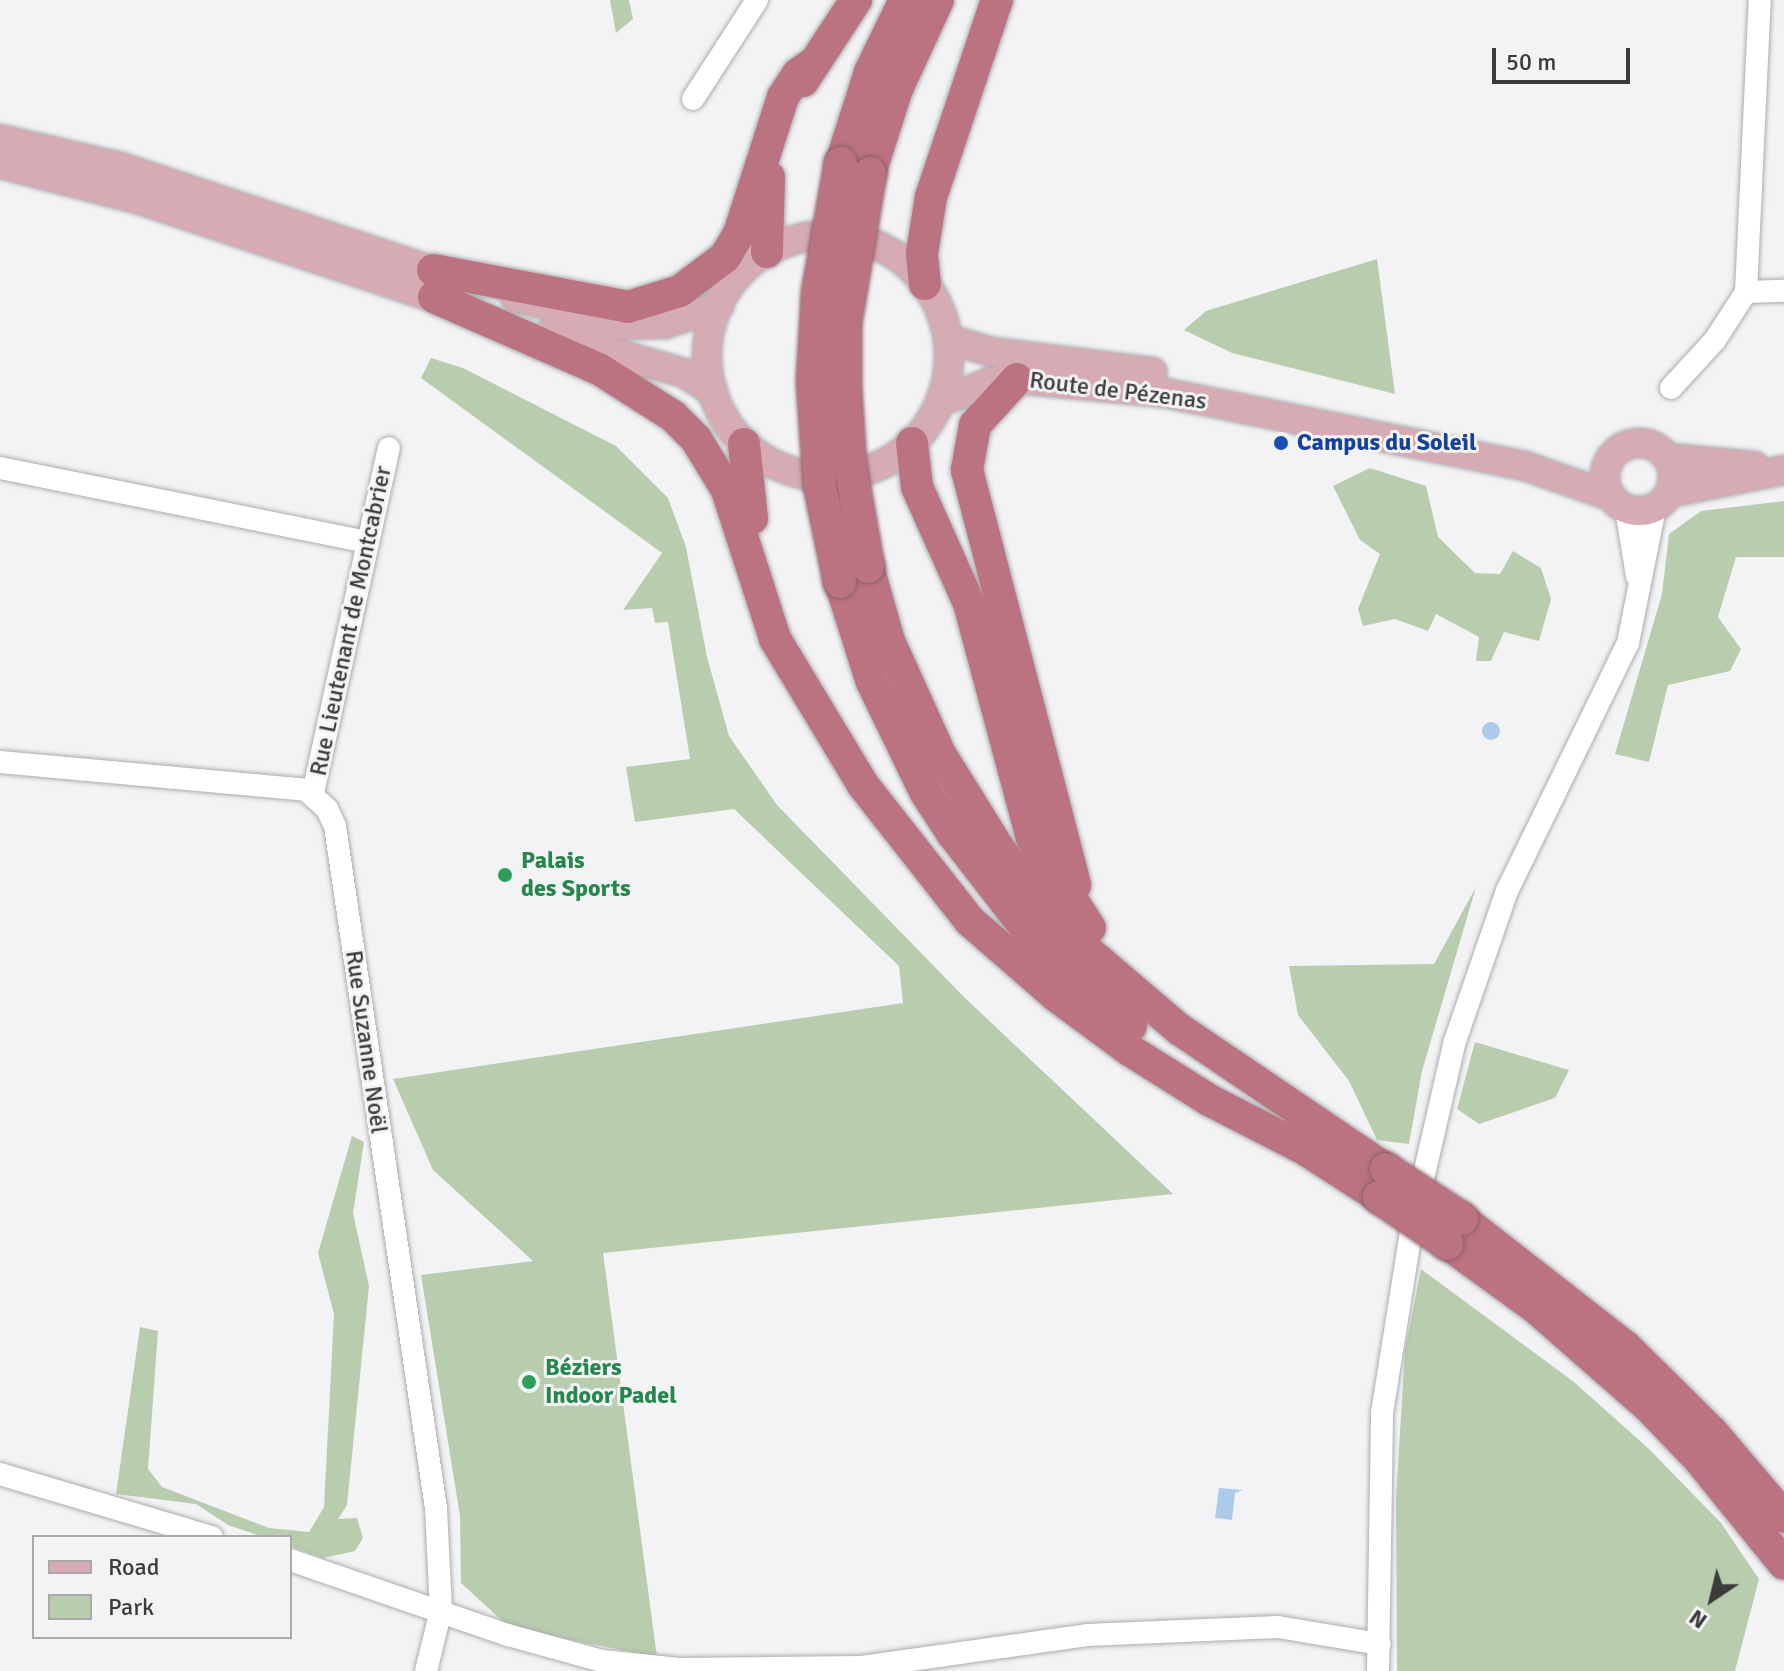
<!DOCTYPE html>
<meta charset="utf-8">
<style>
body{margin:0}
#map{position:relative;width:1784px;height:1671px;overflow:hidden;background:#f3f3f6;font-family:Signika,sans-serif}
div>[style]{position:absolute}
.green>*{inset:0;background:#b8cdae}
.water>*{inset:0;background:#accaea}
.round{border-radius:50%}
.roads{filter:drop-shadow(0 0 2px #acacaf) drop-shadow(0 0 2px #acacaf)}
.minor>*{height:22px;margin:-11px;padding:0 11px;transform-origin:11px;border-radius:11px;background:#fff}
.major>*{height:28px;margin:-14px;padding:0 14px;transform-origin:14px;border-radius:14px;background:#d6abb4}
.major>.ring{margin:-14px;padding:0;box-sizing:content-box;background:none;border:28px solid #d6abb4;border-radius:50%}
.highway>*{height:32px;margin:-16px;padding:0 16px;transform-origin:16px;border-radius:16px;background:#bb7382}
.bridges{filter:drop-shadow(0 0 2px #8e5f6a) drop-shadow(0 0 2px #8e5f6a)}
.highway-bridge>*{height:32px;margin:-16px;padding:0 16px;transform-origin:16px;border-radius:16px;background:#bb7382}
.dots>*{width:22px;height:22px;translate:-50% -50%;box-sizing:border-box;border:4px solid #f3f3f6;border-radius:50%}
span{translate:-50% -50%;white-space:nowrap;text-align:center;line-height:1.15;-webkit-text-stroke:6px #f3f3f6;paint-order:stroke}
.street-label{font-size:24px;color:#3b3b3c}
.transit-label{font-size:24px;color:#164399;font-weight:700}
.left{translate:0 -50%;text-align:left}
.leisure-label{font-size:24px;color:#27864d;font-weight:700}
.legend{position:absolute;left:32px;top:1535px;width:260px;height:104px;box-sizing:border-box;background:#f3f3f6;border:2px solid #a9a9ac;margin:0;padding:10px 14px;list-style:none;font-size:24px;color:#3b3b3c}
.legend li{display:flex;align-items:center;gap:16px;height:40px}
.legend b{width:40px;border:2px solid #a9a9ac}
.north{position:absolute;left:1672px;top:1559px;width:80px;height:80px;-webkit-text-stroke:6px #f3f3f6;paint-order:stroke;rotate:215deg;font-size:22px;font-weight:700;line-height:32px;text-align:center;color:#3b3b3c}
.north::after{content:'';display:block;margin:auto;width:28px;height:36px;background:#3b3b3c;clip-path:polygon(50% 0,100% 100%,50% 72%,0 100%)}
.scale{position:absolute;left:1492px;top:48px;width:138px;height:36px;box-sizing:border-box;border:4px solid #3b3b3c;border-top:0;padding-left:10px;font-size:24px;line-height:28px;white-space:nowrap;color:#3b3b3c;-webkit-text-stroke:6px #f3f3f6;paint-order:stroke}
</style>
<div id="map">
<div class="green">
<div style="clip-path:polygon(610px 0,629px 0,633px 19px,616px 33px)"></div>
<div style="clip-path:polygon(1377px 259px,1395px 394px,1232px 353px,1184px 330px,1206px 311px)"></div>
<div style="clip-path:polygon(431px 358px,463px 368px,616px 446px,668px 498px,686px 547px,707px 657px,729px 736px,777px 805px,964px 997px,1173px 1194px,603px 1253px,657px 1657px,510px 1628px,461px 1583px,460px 1516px,421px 1275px,533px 1261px,433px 1170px,393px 1079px,903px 1003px,899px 966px,734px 809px,635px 822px,626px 767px,690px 759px,668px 622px,655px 623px,652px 608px,623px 610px,662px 553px,421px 378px)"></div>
<div style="clip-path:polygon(1370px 468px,1426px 486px,1438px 537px,1475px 573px,1500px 574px,1513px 551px,1541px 568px,1551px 599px,1539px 641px,1504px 632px,1491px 661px,1476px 661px,1479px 637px,1436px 614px,1428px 631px,1395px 619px,1363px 626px,1358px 609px,1380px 554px,1360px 540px,1333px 486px)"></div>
<div style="clip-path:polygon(1784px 501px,1784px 557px,1736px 557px,1718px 617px,1741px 649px,1730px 671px,1668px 685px,1649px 762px,1615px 754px,1662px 594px,1669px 534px,1701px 511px)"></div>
<div style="clip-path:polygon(1476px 887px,1422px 1071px,1409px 1144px,1377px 1140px,1349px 1081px,1298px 1015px,1289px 966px,1434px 964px)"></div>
<div style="clip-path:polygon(1475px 1042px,1569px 1070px,1555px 1098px,1479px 1124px,1457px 1109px)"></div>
<div style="clip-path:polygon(352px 1136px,364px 1142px,353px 1213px,369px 1286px,347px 1505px,338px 1519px,357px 1518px,363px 1538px,355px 1551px,323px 1558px,290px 1546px,290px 1537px,263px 1537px,228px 1525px,196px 1504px,116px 1494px,140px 1327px,158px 1331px,148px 1469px,162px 1487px,269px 1528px,309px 1532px,324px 1507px,334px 1314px,318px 1253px)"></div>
<div style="clip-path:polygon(1421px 1269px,1574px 1382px,1649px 1449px,1721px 1523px,1759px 1579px,1735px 1671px,1397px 1671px,1396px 1498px,1405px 1350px)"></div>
</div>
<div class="water">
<div class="round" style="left:1482px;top:722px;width:18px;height:18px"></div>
<div style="clip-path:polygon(1219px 1488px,1243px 1490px,1235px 1493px,1232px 1520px,1215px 1518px)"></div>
</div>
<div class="roads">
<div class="minor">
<div style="left:693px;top:99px;width:118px;rotate:-57.1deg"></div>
<div style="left:1746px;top:292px;width:38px;rotate:-2deg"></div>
<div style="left:1671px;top:388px;width:65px;rotate:-47.5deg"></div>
<div style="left:1715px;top:340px;width:57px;rotate:-57.1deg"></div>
<div style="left:1746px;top:292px;width:292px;rotate:-87.3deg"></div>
<div style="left:0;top:468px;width:375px;rotate:11.4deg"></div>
<div style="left:1626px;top:509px;width:68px;rotate:80.7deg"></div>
<div style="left:0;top:762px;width:307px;rotate:5.2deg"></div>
<div style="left:306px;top:790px;width:28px;rotate:42deg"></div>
<div style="left:327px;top:809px;width:19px;rotate:65deg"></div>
<div style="left:335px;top:826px;width:689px;rotate:81.58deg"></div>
<div style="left:436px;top:1508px;width:102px;rotate:87.2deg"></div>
<div style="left:441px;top:1610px;width:63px;rotate:103.8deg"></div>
<div style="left:313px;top:793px;width:353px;rotate:-77.6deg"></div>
<div style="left:0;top:1474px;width:221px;rotate:16.6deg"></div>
<div style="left:290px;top:1560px;width:231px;rotate:19deg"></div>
<div style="left:508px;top:1635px;width:98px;rotate:15.5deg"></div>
<div style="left:602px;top:1661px;width:78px;rotate:5.9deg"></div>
<div style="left:680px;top:1669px;width:182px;rotate:-0.6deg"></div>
<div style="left:862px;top:1667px;width:227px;rotate:-8.1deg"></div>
<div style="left:1087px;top:1635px;width:191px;rotate:-2.4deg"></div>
<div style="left:1278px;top:1627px;width:103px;rotate:9.5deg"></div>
<div style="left:1378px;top:1671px;width:258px;rotate:-89.1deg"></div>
<div style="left:1382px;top:1413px;width:184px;rotate:-80.9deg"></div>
<div style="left:1411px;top:1231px;width:195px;rotate:-77deg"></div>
<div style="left:1455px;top:1041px;width:159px;rotate:-70.9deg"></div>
<div style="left:1507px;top:891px;width:276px;rotate:-64deg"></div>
<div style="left:1628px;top:643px;width:138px;rotate:-78.7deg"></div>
</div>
<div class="major">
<div style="left:0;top:139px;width:124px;rotate:13deg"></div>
<div style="left:121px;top:167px;width:349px;rotate:18.4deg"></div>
<div style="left:0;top:164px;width:141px;rotate:14.3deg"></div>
<div style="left:137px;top:199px;width:336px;rotate:18.4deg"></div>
<div class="ring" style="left:707px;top:235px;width:214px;height:214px"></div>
<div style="left:515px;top:297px;width:110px;rotate:14.8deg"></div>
<div style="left:621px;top:325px;width:44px;rotate:-1.3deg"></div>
<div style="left:665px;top:324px;width:57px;rotate:-18.4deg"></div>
<div style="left:549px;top:334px;width:141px;rotate:16.1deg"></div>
<div style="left:684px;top:373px;width:35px;rotate:33deg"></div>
<div style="left:948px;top:339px;width:46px;rotate:16.5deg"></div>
<div style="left:992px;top:352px;width:162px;rotate:7.1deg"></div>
<div style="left:940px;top:402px;width:54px;rotate:-21.8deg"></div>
<div style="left:990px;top:382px;width:27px;rotate:-6deg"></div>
<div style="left:1017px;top:379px;width:150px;rotate:5.4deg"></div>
<div style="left:1166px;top:393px;width:366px;rotate:11.5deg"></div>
<div style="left:1525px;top:466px;width:90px;rotate:19.4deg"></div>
<div class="ring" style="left:1605px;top:443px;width:40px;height:40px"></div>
<div style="left:1668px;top:458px;width:87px;rotate:5.3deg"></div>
<div style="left:1669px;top:493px;width:117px;rotate:-11.3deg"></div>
</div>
<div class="highway">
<div style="left:803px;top:81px;width:97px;rotate:-56.8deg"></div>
<div style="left:841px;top:163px;width:96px;rotate:-72.3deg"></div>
<div style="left:870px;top:72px;width:80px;rotate:-64.1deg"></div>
<div style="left:870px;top:173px;width:88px;rotate:-72.2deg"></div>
<div style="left:897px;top:89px;width:98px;rotate:-65.3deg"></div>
<div style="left:767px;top:252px;width:75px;rotate:-88.5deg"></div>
<div style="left:433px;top:270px;width:198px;rotate:10.7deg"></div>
<div style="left:628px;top:307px;width:54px;rotate:-17.1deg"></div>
<div style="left:680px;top:291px;width:56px;rotate:-37.1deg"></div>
<div style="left:725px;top:257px;width:27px;rotate:-59deg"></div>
<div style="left:739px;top:234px;width:144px;rotate:-72.2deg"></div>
<div style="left:783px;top:97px;width:27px;rotate:-57deg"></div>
<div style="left:798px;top:74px;width:19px;rotate:-35deg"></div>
<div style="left:925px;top:284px;width:31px;rotate:-96deg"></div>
<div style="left:922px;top:253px;width:57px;rotate:-80.9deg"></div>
<div style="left:931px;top:197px;width:208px;rotate:-71.5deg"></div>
<div style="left:434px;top:297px;width:180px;rotate:23.6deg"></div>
<div style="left:599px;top:369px;width:88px;rotate:32.4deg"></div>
<div style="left:673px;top:416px;width:33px;rotate:45deg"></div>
<div style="left:696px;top:439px;width:60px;rotate:58.7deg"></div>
<div style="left:727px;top:490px;width:157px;rotate:72.1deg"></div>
<div style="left:775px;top:639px;width:170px;rotate:58.9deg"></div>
<div style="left:863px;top:785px;width:173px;rotate:51.8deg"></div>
<div style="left:970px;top:921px;width:113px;rotate:41deg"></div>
<div style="left:1055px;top:995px;width:94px;rotate:36.4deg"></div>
<div style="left:1131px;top:1051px;width:92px;rotate:32.1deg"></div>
<div style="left:1209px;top:1100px;width:103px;rotate:27.1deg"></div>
<div style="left:1017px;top:379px;width:62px;rotate:132.4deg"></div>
<div style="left:975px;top:425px;width:46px;rotate:100.1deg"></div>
<div style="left:967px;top:470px;width:429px;rotate:75.4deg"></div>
<div style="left:912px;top:443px;width:44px;rotate:83.5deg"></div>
<div style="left:917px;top:487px;width:127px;rotate:65.9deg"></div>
<div style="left:969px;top:603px;width:243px;rotate:75deg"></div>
<div style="left:1032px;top:838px;width:107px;rotate:57.2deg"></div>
<div style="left:744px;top:444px;width:75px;rotate:83.9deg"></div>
<div style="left:868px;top:567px;width:77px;rotate:74.2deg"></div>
<div style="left:889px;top:641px;width:124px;rotate:65.7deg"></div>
<div style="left:940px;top:754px;width:115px;rotate:58.1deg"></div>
<div style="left:1001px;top:852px;width:65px;rotate:50.6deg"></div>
<div style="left:1042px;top:902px;width:62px;rotate:47.6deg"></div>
<div style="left:1084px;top:948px;width:125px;rotate:40.5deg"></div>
<div style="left:1179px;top:1029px;width:250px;rotate:34.1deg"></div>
<div style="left:840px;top:582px;width:105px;rotate:72.3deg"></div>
<div style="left:872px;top:682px;width:123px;rotate:64.1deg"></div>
<div style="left:926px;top:793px;width:48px;rotate:57deg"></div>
<div style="left:952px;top:833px;width:124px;rotate:52.2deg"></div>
<div style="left:1028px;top:931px;width:140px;rotate:42.7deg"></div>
<div style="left:1286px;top:1137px;width:111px;rotate:32.8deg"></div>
<div style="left:1462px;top:1219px;width:208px;rotate:38deg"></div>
<div style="left:1626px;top:1347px;width:121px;rotate:44.7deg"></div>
<div style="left:1712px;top:1432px;width:111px;rotate:49.7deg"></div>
<div style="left:1448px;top:1244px;width:109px;rotate:36deg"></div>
<div style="left:1536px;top:1308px;width:149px;rotate:41.2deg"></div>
<div style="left:1648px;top:1406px;width:72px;rotate:46.1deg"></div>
<div style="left:1698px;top:1458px;width:136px;rotate:50.9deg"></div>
</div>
</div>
<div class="bridges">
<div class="highway-bridge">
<div style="left:868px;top:567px;width:104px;rotate:-100deg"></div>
<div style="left:850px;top:465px;width:77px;rotate:-93.7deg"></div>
<div style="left:845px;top:388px;width:65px;rotate:-90deg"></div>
<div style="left:845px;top:323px;width:152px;rotate:-80.5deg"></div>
<div style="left:840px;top:582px;width:99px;rotate:-101.7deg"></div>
<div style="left:820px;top:485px;width:104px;rotate:-93.9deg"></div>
<div style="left:813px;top:381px;width:88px;rotate:-86.7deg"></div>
<div style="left:818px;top:293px;width:132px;rotate:-80deg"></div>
<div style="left:1386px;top:1169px;width:91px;rotate:33.3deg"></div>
<div style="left:1379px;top:1197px;width:83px;rotate:34.3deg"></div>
</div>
</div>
<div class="dots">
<div style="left:1281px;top:443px;background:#1a4fb4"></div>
<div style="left:505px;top:875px;background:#2e9e5b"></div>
<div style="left:529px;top:1382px;background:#2e9e5b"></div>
</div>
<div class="street-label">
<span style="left:1118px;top:391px;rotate:7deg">Route de Pézenas</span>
<span style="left:351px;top:621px;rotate:-78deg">Rue Lieutenant de Montcabrier</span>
<span style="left:366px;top:1042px;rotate:82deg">Rue Suzanne Noël</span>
</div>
<div class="transit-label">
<span class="left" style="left:1297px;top:443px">Campus du Soleil</span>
</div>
<div class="leisure-label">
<span class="left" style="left:521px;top:875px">Palais<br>des Sports</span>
<span class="left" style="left:545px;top:1382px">Béziers<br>Indoor Padel</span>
</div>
<ul class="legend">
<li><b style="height:10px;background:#d6abb4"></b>Road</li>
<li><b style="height:22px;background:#b8cdae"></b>Park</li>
</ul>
<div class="north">N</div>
<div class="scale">50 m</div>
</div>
